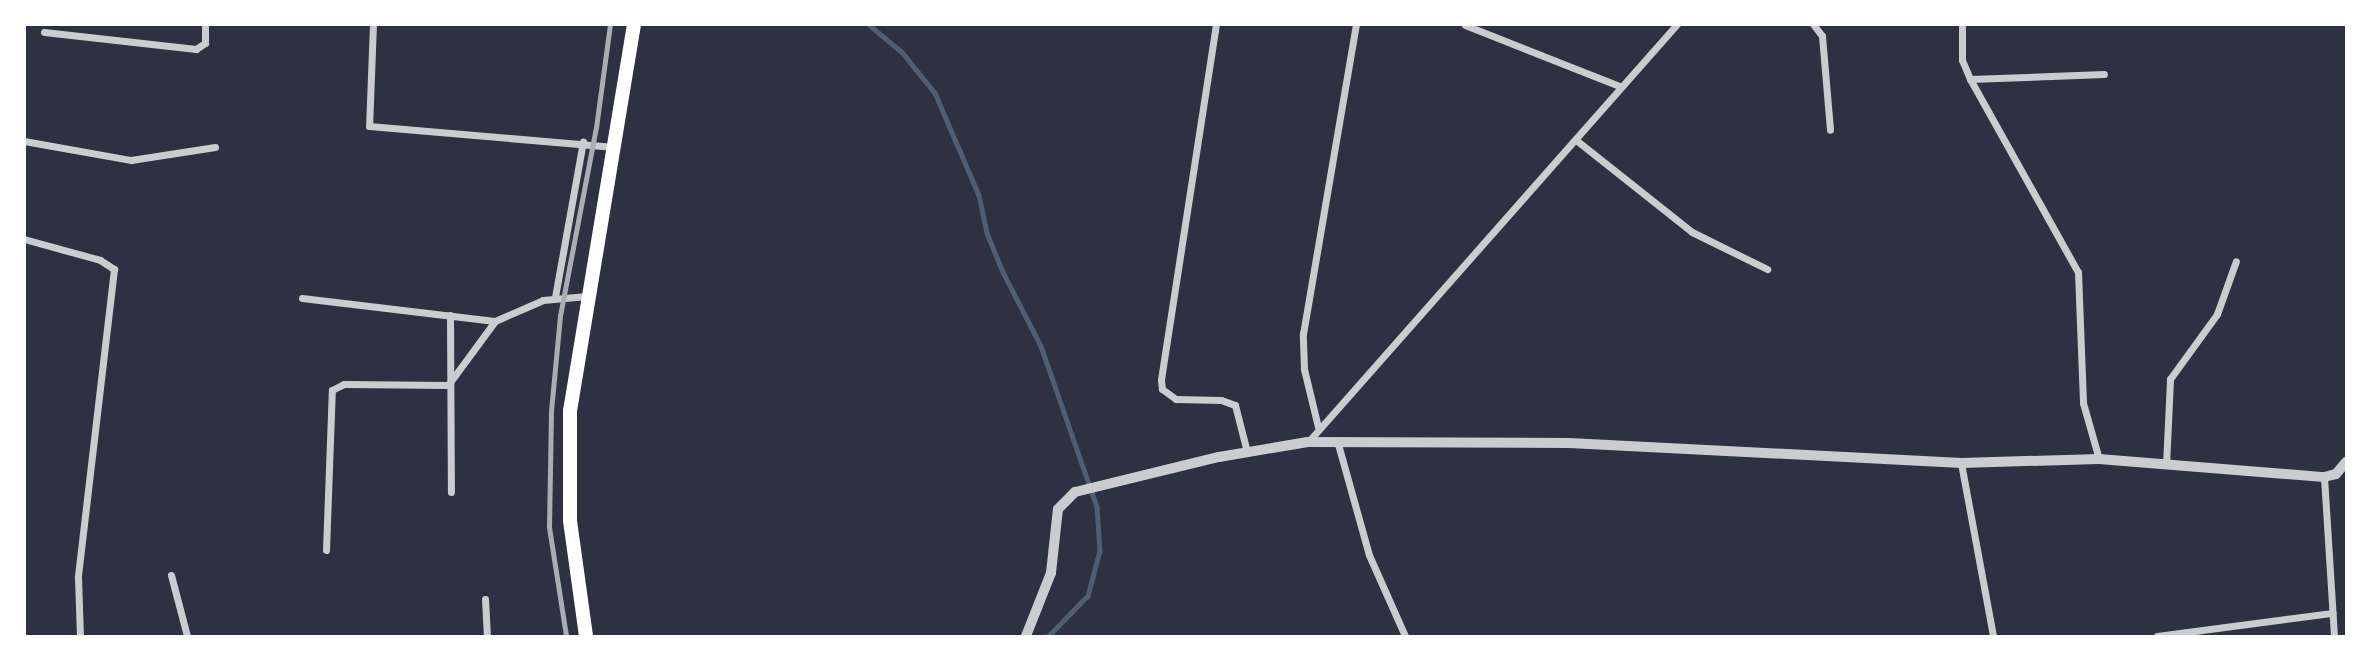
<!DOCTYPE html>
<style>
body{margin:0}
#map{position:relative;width:2371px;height:661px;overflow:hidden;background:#2d3142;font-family:Karla,sans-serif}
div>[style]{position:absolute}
.stream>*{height:4.5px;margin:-2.25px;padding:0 2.25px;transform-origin:2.25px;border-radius:2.25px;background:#4f5d75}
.minor>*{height:7px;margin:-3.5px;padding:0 3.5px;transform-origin:3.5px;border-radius:3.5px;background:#caccd0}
.tertiary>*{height:10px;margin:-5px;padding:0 5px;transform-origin:5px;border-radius:5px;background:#caccd0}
.trunk>*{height:14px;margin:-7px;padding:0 7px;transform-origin:7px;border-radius:7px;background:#fff}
.rail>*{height:4.5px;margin:-2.25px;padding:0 2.25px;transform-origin:2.25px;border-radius:2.25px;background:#abadb3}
span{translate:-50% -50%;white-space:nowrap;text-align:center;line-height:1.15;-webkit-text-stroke:7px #fff;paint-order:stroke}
.frame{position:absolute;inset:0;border:26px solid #fff;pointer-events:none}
</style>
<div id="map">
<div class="stream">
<div style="left:868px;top:24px;width:44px;rotate:39.5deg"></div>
<div style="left:902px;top:52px;width:53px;rotate:51.2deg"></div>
<div style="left:935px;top:93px;width:111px;rotate:66.7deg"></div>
<div style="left:979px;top:195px;width:39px;rotate:78deg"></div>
<div style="left:987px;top:233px;width:42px;rotate:67.7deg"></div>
<div style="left:1003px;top:272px;width:83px;rotate:62.8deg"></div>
<div style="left:1041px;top:346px;width:170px;rotate:70.8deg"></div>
<div style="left:1097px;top:507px;width:44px;rotate:86.1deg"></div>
<div style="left:1100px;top:551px;width:47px;rotate:104.9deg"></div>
<div style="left:1088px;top:596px;width:56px;rotate:134.3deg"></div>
</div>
<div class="minor">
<div style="left:373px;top:24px;width:102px;rotate:92.2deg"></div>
<div style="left:369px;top:126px;width:246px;rotate:4.9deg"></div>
<div style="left:1216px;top:24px;width:360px;rotate:98.8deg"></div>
<div style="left:1161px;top:380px;width:9px;rotate:84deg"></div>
<div style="left:1162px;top:389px;width:17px;rotate:36deg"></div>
<div style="left:1176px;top:399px;width:45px;rotate:1.3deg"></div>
<div style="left:1221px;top:400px;width:15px;rotate:20deg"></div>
<div style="left:1235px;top:405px;width:49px;rotate:75.7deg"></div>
<div style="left:1813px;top:24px;width:15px;rotate:53deg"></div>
<div style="left:1822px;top:36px;width:94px;rotate:85.1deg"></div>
<div style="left:1962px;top:24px;width:36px;rotate:90deg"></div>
<div style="left:1962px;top:60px;width:21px;rotate:67deg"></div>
<div style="left:1970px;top:79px;width:221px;rotate:60.8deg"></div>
<div style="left:2078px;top:272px;width:131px;rotate:87.8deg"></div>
<div style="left:2083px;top:403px;width:58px;rotate:74.1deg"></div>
<div style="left:1465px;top:25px;width:166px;rotate:21.6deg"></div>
<div style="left:44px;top:32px;width:153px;rotate:6.4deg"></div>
<div style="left:196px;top:49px;width:11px;rotate:-34deg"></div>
<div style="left:205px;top:43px;width:19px;rotate:-90deg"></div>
<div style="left:1970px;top:79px;width:134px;rotate:-2.1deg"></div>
<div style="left:1576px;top:140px;width:148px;rotate:38.4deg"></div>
<div style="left:1692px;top:232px;width:84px;rotate:26.3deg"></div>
<div style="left:24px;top:141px;width:109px;rotate:10.1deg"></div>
<div style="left:131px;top:160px;width:85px;rotate:-8.8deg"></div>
<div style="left:24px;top:239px;width:79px;rotate:15.4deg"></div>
<div style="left:100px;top:260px;width:17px;rotate:33deg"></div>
<div style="left:114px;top:269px;width:310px;rotate:96.7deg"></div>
<div style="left:78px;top:577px;width:59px;rotate:88.1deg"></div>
<div style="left:555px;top:297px;width:158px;rotate:-79.8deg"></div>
<div style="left:302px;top:298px;width:194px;rotate:6.8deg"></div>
<div style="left:450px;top:315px;width:177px;rotate:89.7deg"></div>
<div style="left:1318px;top:427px;width:60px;rotate:-103.6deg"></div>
<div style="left:1304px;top:369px;width:35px;rotate:-92deg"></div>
<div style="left:1303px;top:334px;width:314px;rotate:-80.3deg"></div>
<div style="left:1308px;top:442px;width:558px;rotate:-48.56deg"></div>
<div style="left:1338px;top:444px;width:115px;rotate:74.4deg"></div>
<div style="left:1369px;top:555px;width:89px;rotate:66deg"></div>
<div style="left:1961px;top:463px;width:176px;rotate:79.5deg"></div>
<div style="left:2166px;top:465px;width:86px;rotate:-87.3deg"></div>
<div style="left:2170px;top:379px;width:80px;rotate:-54.1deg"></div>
<div style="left:2217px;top:314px;width:56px;rotate:-70.3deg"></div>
<div style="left:2324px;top:477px;width:159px;rotate:86.4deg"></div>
<div style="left:326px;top:550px;width:160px;rotate:-87.9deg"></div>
<div style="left:332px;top:390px;width:13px;rotate:-27deg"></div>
<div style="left:344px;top:384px;width:104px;rotate:0.6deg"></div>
<div style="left:448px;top:385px;width:79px;rotate:-53.7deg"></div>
<div style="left:495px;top:321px;width:52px;rotate:-23.6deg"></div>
<div style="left:543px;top:300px;width:44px;rotate:-5.2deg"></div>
<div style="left:171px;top:575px;width:63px;rotate:75.3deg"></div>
<div style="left:485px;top:599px;width:37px;rotate:87deg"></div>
<div style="left:2157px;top:636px;width:177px;rotate:-7.5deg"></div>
</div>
<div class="tertiary">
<div style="left:1026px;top:636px;width:68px;rotate:-68.4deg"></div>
<div style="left:1051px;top:573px;width:64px;rotate:-83.8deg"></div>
<div style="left:1058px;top:509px;width:24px;rotate:-45deg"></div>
<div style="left:1075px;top:492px;width:148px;rotate:-13.7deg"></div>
<div style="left:1219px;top:457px;width:90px;rotate:-9.6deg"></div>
<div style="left:1308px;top:442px;width:261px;rotate:0.2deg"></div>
<div style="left:1569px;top:443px;width:393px;rotate:2.9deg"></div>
<div style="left:1961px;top:463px;width:138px;rotate:-1.7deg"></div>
<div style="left:2099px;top:459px;width:226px;rotate:4.6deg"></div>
<div style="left:2324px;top:477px;width:12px;rotate:-14deg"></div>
<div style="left:2336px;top:474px;width:16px;rotate:-50deg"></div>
</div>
<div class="trunk">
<div style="left:586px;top:636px;width:117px;rotate:-97.9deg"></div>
<div style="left:570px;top:520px;width:109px;rotate:-90deg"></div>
<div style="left:570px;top:411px;width:392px;rotate:-80.6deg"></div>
</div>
<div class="rail">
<div style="left:566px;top:636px;width:110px;rotate:-98.9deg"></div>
<div style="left:549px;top:527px;width:116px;rotate:-89deg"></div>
<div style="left:551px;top:411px;width:95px;rotate:-84.6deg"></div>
<div style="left:560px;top:316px;width:191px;rotate:-79.2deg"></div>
<div style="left:596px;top:128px;width:105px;rotate:-82.3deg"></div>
</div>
<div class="frame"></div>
</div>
